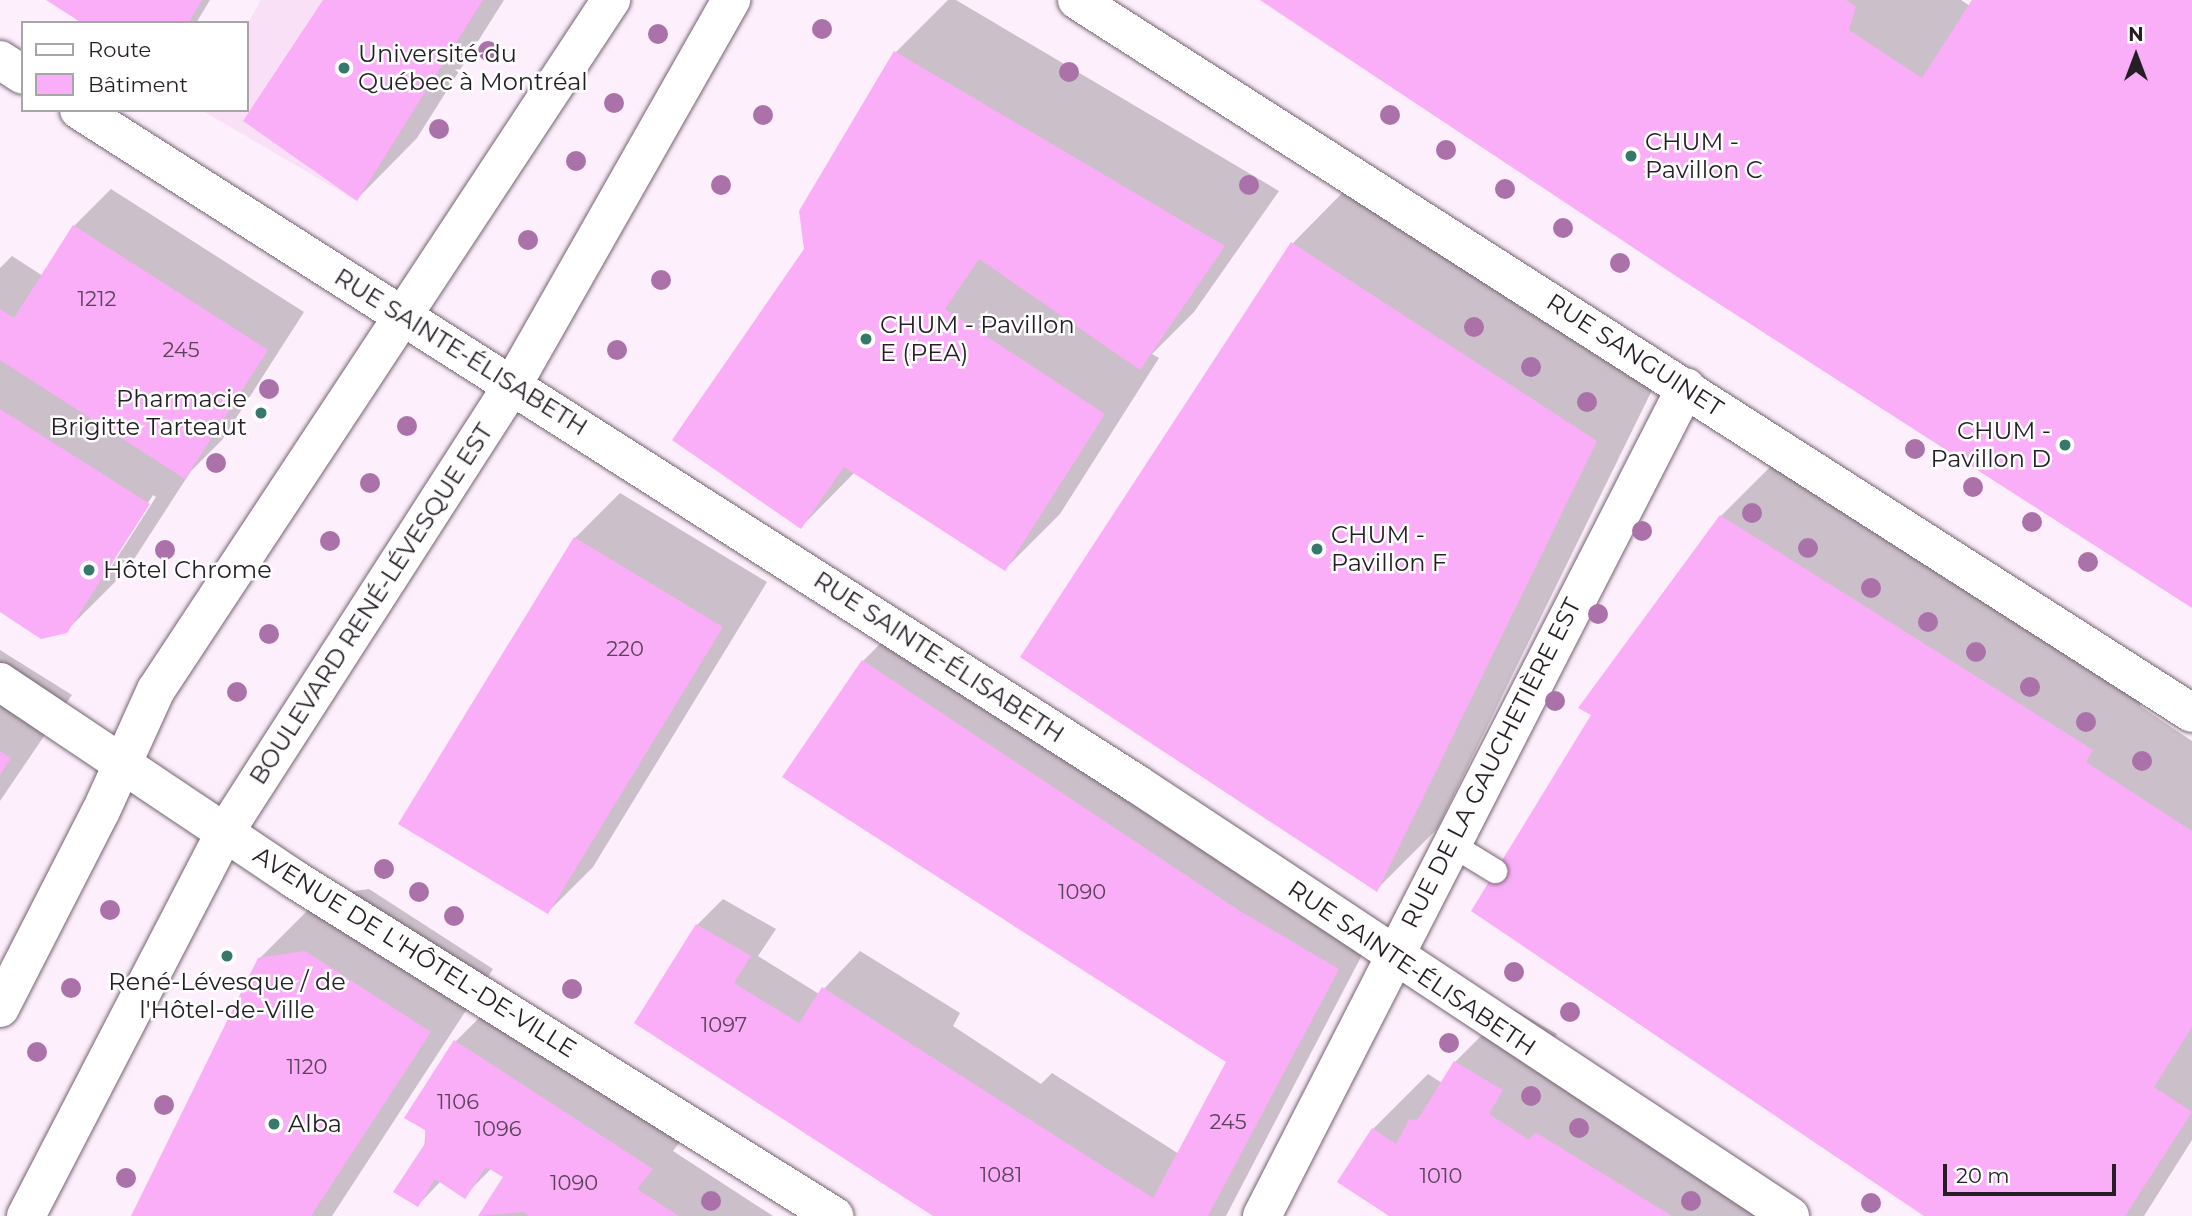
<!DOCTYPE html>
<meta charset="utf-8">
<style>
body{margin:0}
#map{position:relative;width:2192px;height:1216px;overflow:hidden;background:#feeffd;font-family:Montserrat,sans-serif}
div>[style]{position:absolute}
.built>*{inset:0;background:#f9e0f7}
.shadow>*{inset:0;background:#0003}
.building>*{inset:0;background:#faaef7}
.roads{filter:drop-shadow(0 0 2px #746472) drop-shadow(0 0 2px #746472)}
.lane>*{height:24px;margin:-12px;padding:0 12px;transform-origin:12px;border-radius:12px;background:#fff}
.street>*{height:38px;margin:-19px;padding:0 19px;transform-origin:19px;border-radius:19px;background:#fff}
.secondary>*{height:38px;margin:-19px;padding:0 19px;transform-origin:19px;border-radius:19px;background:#fff}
.trees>*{width:20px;height:20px;margin:-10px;border-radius:50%;background:#ab72aa}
.dots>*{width:19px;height:19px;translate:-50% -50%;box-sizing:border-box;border:4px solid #fff;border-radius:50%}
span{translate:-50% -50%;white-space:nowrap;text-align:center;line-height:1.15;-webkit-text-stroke:5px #fff;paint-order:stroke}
.number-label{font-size:21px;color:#5a425a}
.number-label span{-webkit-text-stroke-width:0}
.poi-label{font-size:24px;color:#251e25}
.left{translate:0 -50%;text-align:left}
.right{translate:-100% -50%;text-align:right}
.street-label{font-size:24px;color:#251e25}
.legend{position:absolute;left:21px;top:21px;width:228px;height:91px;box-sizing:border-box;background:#fff;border:2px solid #a8a5a8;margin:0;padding:9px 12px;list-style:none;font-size:21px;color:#251e25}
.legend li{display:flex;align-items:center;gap:14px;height:35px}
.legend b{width:35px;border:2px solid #a8a5a8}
.north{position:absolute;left:2101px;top:21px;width:70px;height:70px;-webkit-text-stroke:5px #fff;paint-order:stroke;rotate:0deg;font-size:19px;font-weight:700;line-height:28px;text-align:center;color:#251e25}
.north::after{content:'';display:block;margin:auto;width:24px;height:32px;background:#251e25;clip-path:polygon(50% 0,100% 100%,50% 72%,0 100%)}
.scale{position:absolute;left:1943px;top:1164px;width:173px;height:32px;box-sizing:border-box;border:4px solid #251e25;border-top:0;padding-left:9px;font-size:21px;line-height:24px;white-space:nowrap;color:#251e25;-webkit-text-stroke:5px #fff;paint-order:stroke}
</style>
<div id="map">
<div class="built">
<div style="clip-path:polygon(261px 0,483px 0,357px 201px,201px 110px,247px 110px,247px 25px)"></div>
</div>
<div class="shadow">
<div style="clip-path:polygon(48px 0,210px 0,196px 23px,82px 23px)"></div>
<div style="clip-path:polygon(325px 0,504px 0,417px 138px,357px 199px)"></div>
<div style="clip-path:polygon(948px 0,956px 0,1279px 191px,1194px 312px,1152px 354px,1159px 358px,1060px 514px,1005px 569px,855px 472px,801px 527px,806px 250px,801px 211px,896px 52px)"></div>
<div style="clip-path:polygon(1263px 0,1961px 0,1970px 6px,1974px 0,2192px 0,2192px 606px)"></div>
<div style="clip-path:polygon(1353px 182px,1657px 380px,1437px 829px,1376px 890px,1023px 656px,1293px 243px)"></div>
<div style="clip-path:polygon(evenodd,111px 189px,304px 312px,222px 440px,191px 471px,127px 570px,66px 631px,0 610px,0 268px,12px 256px,43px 276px,74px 226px,111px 189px,153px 495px,156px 497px,104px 578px,100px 578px,153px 495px)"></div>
<div style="clip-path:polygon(1776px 461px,2147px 695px,2140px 706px,2192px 741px,2192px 1140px,2144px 1216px,1927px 1216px,1721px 516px)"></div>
<div style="clip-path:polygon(620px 493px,767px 582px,593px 867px,548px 912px,401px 823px,575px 538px)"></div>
<div style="clip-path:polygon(900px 624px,1374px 932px,1226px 1216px,936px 1216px,636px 1023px,697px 925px,723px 899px,776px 929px,758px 956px,819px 994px,860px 951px,960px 1013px,953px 1026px,1041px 1084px,1052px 1073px,1179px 1154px,1229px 1061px,863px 661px)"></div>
<div style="clip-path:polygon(0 650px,72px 695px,0 801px)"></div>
<div style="clip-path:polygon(369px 889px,493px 969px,332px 1216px,133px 1216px,259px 959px,323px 895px)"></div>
<div style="clip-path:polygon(1510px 1007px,1557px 1034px,1542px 1058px,1765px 1216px,1392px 1216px,1373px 1129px,1428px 1074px,1442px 1083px,1455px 1062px)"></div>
<div style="clip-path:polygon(482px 1015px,688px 1131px,673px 1151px,773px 1216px,480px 1216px,510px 1170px,492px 1168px,464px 1196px,441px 1181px,418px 1205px,426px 1129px,407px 1117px,456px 1041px)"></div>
</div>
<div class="building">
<div style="clip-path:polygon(46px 0,202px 0,188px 23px,82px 23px)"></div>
<div style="clip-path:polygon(323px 0,483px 0,357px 201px,243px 121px)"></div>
<div style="clip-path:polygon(1260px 0,1846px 0,1856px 7px,1849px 30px,1922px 78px,1972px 0,2192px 0,2192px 608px,1685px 282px)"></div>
<div style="clip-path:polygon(894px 51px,1225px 246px,1140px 370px,979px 259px,945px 309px,1105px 414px,1005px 571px,844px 467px,801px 529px,672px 440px,804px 249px,799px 211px)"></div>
<div style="clip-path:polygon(73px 225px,268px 350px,185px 479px,0 360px,0 309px,14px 318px)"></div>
<div style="clip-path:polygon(1291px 242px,1597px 441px,1377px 892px,1020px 657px)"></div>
<div style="clip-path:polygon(0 409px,150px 504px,67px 633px,41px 639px,0 612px)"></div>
<div style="clip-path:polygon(1720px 515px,2093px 750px,2086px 762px,2192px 831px,2192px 1027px,2154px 1087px,2192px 1112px,2125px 1216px,1924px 1216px,1471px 911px,1591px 715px,1578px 708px)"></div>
<div style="clip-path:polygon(574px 537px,723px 627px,548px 914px,398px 824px)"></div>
<div style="clip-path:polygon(862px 660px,1240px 911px,1339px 969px,1208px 1216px,933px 1216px,634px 1023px,696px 924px,751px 956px,734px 983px,799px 1023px,822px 987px,1153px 1198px,1226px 1062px,782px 777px)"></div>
<div style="clip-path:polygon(0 751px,11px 758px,0 775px)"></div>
<div style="clip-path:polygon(305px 951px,431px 1032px,311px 1216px,131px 1216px,258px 958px)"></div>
<div style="clip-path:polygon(454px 1040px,653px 1169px,637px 1189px,679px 1216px,529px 1216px,523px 1212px,478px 1216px,503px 1177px,486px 1167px,465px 1199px,435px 1179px,418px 1207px,393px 1192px,426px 1142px,425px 1130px,404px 1118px)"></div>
<div style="clip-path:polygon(1454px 1061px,1503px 1090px,1489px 1114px,1529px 1140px,1535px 1132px,1672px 1216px,1389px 1216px,1337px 1182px,1372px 1128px,1396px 1144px,1409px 1120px,1418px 1119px)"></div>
</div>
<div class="roads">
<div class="lane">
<div style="left:1451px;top:844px;width:52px;rotate:31.5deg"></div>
</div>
<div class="street">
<div style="left:1077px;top:0;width:1323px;rotate:32.6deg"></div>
<div style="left:0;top:60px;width:27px;rotate:33deg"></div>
<div style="left:79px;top:110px;width:1254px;rotate:32.5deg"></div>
<div style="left:1137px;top:784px;width:783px;rotate:33.49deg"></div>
<div style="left:0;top:682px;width:354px;rotate:33.8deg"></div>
<div style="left:294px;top:879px;width:637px;rotate:31.97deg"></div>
<div style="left:1262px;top:1216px;width:931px;rotate:-62.91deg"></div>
</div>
<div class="secondary">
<div style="left:0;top:1008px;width:221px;rotate:-62.9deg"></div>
<div style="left:101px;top:811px;width:133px;rotate:-65.6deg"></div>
<div style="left:156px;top:690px;width:827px;rotate:-56.6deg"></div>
<div style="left:26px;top:1216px;width:433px;rotate:-62.6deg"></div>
<div style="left:225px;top:832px;width:533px;rotate:-57.26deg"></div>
<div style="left:513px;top:384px;width:442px;rotate:-60.4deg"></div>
</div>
</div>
<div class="trees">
<div style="left:822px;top:29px"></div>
<div style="left:658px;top:34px"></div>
<div style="left:488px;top:51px"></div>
<div style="left:1069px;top:72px"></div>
<div style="left:614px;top:103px"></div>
<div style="left:763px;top:115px"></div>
<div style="left:1390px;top:115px"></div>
<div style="left:439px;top:129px"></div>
<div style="left:1446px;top:150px"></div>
<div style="left:576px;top:161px"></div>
<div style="left:721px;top:185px"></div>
<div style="left:1249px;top:185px"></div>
<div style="left:1505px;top:189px"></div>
<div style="left:1563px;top:228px"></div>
<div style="left:528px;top:240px"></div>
<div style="left:1620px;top:263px"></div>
<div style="left:661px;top:280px"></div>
<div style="left:1474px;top:327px"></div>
<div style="left:617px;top:350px"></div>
<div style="left:1531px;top:367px"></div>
<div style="left:269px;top:389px"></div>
<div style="left:1587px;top:402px"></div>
<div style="left:407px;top:426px"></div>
<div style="left:1915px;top:449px"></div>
<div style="left:216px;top:463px"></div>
<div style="left:370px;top:483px"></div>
<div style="left:1973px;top:487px"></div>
<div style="left:1752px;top:513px"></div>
<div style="left:2032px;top:522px"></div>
<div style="left:1642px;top:531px"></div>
<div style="left:330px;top:541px"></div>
<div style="left:1808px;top:548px"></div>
<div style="left:165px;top:550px"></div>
<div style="left:2088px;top:562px"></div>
<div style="left:1871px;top:588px"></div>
<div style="left:1598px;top:614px"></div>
<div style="left:1928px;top:622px"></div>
<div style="left:269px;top:634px"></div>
<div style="left:1976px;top:652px"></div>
<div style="left:2030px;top:687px"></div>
<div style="left:237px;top:692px"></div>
<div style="left:1555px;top:701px"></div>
<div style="left:2086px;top:722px"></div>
<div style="left:2142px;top:761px"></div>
<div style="left:384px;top:869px"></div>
<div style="left:419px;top:892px"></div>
<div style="left:110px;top:910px"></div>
<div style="left:454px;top:916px"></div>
<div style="left:1514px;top:972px"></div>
<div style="left:71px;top:988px"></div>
<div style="left:572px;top:989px"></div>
<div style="left:1570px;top:1012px"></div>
<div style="left:1449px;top:1043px"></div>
<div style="left:37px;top:1052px"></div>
<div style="left:1531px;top:1096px"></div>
<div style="left:164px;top:1105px"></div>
<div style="left:1579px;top:1128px"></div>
<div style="left:126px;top:1178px"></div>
<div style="left:711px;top:1201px"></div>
<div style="left:1691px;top:1201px"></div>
<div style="left:1871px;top:1203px"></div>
</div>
<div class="dots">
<div style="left:344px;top:68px;background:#36796c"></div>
<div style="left:1631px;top:156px;background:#36796c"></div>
<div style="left:866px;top:339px;background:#36796c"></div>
<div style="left:261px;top:413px;background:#36796c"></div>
<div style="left:2065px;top:445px;background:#36796c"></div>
<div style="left:1317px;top:549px;background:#36796c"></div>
<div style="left:89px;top:570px;background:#36796c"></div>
<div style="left:227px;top:956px;background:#36796c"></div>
<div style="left:274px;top:1124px;background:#36796c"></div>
</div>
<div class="number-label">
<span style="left:97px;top:299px">1212</span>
<span style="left:181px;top:350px">245</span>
<span style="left:625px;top:649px">220</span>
<span style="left:1082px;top:892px">1090</span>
<span style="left:724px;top:1025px">1097</span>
<span style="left:307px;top:1067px">1120</span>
<span style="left:458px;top:1102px">1106</span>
<span style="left:1228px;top:1122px">245</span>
<span style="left:498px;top:1129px">1096</span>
<span style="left:1001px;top:1175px">1081</span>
<span style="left:1441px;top:1176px">1010</span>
<span style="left:574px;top:1183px">1090</span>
</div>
<div class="poi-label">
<span class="left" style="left:358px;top:68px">Université du<br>Québec à Montréal</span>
<span class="left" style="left:1645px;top:156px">CHUM -<br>Pavillon C</span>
<span class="left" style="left:880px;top:339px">CHUM - Pavillon<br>E (PEA)</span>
<span class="right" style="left:247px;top:413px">Pharmacie<br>Brigitte Tarteaut</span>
<span class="right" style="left:2051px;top:445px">CHUM -<br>Pavillon D</span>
<span class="left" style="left:1331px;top:549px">CHUM -<br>Pavillon F</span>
<span class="left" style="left:103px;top:570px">Hôtel Chrome</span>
<span style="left:227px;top:996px">René-Lévesque / de<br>l'Hôtel-de-Ville</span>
<span class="left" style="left:288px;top:1124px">Alba</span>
</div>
<div class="street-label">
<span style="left:461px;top:352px;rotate:32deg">RUE SAINTE-ÉLISABETH</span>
<span style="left:1635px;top:355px;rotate:33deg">RUE SANGUINET</span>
<span style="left:371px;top:604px;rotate:-57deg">BOULEVARD RENÉ-LÉVESQUE EST</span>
<span style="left:939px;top:657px;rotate:33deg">RUE SAINTE-ÉLISABETH</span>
<span style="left:1491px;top:763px;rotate:-63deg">RUE DE LA GAUCHETIÈRE EST</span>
<span style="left:415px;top:952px;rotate:32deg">AVENUE DE L'HÔTEL-DE-VILLE</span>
<span style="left:1412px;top:968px;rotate:34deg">RUE SAINTE-ÉLISABETH</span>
</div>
<ul class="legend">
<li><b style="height:9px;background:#fff"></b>Route</li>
<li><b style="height:19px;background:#faaef7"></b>Bâtiment</li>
</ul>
<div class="north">N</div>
<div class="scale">20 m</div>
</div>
